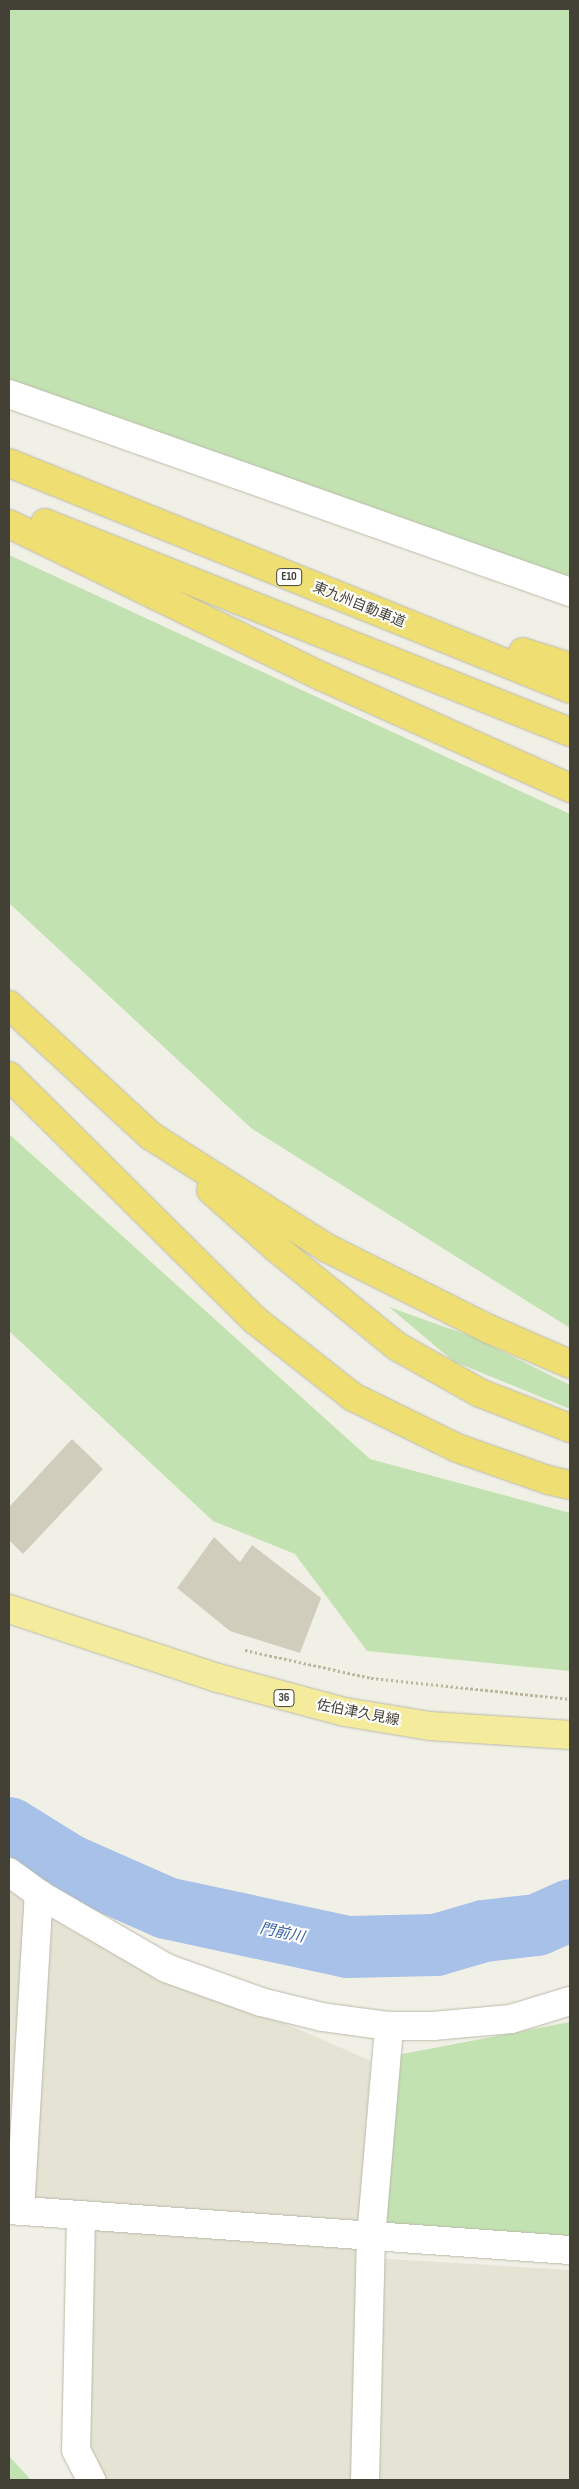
<!DOCTYPE html>
<meta charset="utf-8">
<style>
body{margin:0}
#map{position:relative;width:579px;height:2489px;overflow:hidden;background:#f1f0e6;font-family:"Sofia Sans Condensed","Noto Sans JP",sans-serif}
div>[style]{position:absolute}
.residential>*{inset:0;background:#e4e3d4}
.green>*{inset:0;background:#c3e2b2}
.river>*{height:62px;margin:-31px;padding:0 31px;transform-origin:31px;border-radius:31px;background:#a7c1e8}
.building>*{inset:0;background:#d1cdbc}
.path>*{height:3px;margin-top:-1.5px;transform-origin:0;background:repeating-linear-gradient(90deg,#bcb79c 0 2.5px,transparent 0 5px)}
.roads{filter:drop-shadow(0 0 1px #bbb9a9) drop-shadow(0 0 1px #bbb9a9)}
.minor>*{height:28px;margin:-14px;padding:0 14px;transform-origin:14px;border-radius:14px;background:#fff}
.primary>*{height:28px;margin:-14px;padding:0 14px;transform-origin:14px;border-radius:14px;background:#f4ec9c}
.motorway>*{height:28px;margin:-14px;padding:0 14px;transform-origin:14px;border-radius:14px;background:#efde72}
span{translate:-50% -50%;white-space:nowrap;text-align:center;line-height:1.15;-webkit-text-stroke:4px #fff;paint-order:stroke}
.shield-label span{padding:1px 4px;background:#fff;border:1px solid;border-radius:4px;-webkit-text-stroke-width:0}
.shield-label{font-size:12px;color:#434036;font-weight:700}
.street-label{font-size:14px;color:#434036}
.water-label{font-size:15px;color:#3a62a4;font-style:italic}
.frame{position:absolute;inset:0;border:10px solid #434036;pointer-events:none}
</style>
<div id="map">
<div class="residential">
<div style="clip-path:polygon(9px 1883px,21px 1889px,67px 1928px,371px 2061px,356px 2257px,570px 2270px,570px 2480px,103px 2480px,90px 2449px,96px 2202px,9px 2196px)"></div>
</div>
<div class="green">
<div style="clip-path:polygon(9px 9px,570px 9px,570px 593px,9px 385px)"></div>
<div style="clip-path:polygon(9px 555px,570px 814px,570px 1328px,251px 1128px,9px 903px)"></div>
<div style="clip-path:polygon(9px 1134px,370px 1459px,570px 1513px,570px 1671px,367px 1651px,295px 1554px,213px 1521px,9px 1331px)"></div>
<div style="clip-path:polygon(389px 1307px,473px 1337px,570px 1385px,570px 1409px,453px 1361px)"></div>
<div style="clip-path:polygon(570px 2022px,570px 2237px,384px 2226px,397px 2055px)"></div>
<div style="clip-path:polygon(9px 2456px,31px 2480px,9px 2480px)"></div>
</div>
<div class="river">
<div style="left:9px;top:1828px;width:70px;rotate:31.7deg"></div>
<div style="left:69px;top:1865px;width:106px;rotate:23.9deg"></div>
<div style="left:166px;top:1908px;width:186px;rotate:12.1deg"></div>
<div style="left:348px;top:1947px;width:88px;rotate:-1.3deg"></div>
<div style="left:436px;top:1945px;width:50px;rotate:-16.3deg"></div>
<div style="left:484px;top:1931px;width:53px;rotate:-6.5deg"></div>
<div style="left:537px;top:1925px;width:36px;rotate:-24deg"></div>
</div>
<div class="building">
<div style="clip-path:polygon(72px 1439px,103px 1469px,23px 1554px,9px 1540px,9px 1507px)"></div>
<div style="clip-path:polygon(214px 1537px,240px 1562px,252px 1545px,321px 1598px,300px 1653px,230px 1631px,177px 1588px)"></div>
</div>
<div class="path">
<div style="left:245px;top:1650px;width:129px;rotate:12.5deg"></div>
<div style="left:371px;top:1678px;width:200px;rotate:6deg"></div>
</div>
<div class="roads">
<div class="minor">
<div style="left:9px;top:394px;width:595px;rotate:19.44deg"></div>
<div style="left:9px;top:1872px;width:37px;rotate:36deg"></div>
<div style="left:9px;top:2210px;width:562px;rotate:4.08deg"></div>
<div style="left:20px;top:2211px;width:318px;rotate:-86.6deg"></div>
<div style="left:39px;top:1894px;width:147px;rotate:30.2deg"></div>
<div style="left:166px;top:1968px;width:101px;rotate:19.7deg"></div>
<div style="left:261px;top:2002px;width:63px;rotate:13.8deg"></div>
<div style="left:322px;top:2017px;width:68px;rotate:7.7deg"></div>
<div style="left:389px;top:2026px;width:44px"></div>
<div style="left:433px;top:2026px;width:78px;rotate:-5.1deg"></div>
<div style="left:511px;top:2019px;width:62px;rotate:-17deg"></div>
<div style="left:81px;top:2216px;width:234px;rotate:91.2deg"></div>
<div style="left:76px;top:2450px;width:34px;rotate:63deg"></div>
<div style="left:365px;top:2480px;width:242px;rotate:-88.6deg"></div>
<div style="left:371px;top:2238px;width:213px;rotate:-85.1deg"></div>
</div>
<div class="primary">
<div style="left:9px;top:1609px;width:220px;rotate:18.3deg"></div>
<div style="left:218px;top:1678px;width:131px;rotate:15deg"></div>
<div style="left:345px;top:1712px;width:86px;rotate:9.4deg"></div>
<div style="left:430px;top:1726px;width:140px;rotate:3.7deg"></div>
</div>
<div class="motorway">
<div style="left:9px;top:463px;width:605px;rotate:21.94deg"></div>
<div style="left:45px;top:523px;width:565px;rotate:21.71deg"></div>
<div style="left:9px;top:524px;width:349px;rotate:26deg"></div>
<div style="left:323px;top:677px;width:271px;rotate:24.2deg"></div>
<div style="left:523px;top:652px;width:49px;rotate:17.7deg"></div>
<div style="left:9px;top:1005px;width:193px;rotate:42.7deg"></div>
<div style="left:151px;top:1136px;width:209px;rotate:32.5deg"></div>
<div style="left:327px;top:1248px;width:181px;rotate:26.6deg"></div>
<div style="left:489px;top:1329px;width:88px;rotate:23.4deg"></div>
<div style="left:9px;top:1076px;width:346px;rotate:44.8deg"></div>
<div style="left:255px;top:1320px;width:125px;rotate:38.2deg"></div>
<div style="left:353px;top:1397px;width:116px;rotate:26.1deg"></div>
<div style="left:457px;top:1448px;width:96px;rotate:19.4deg"></div>
<div style="left:548px;top:1480px;width:23px;rotate:13deg"></div>
<div style="left:211px;top:1190px;width:87px;rotate:41.7deg"></div>
<div style="left:276px;top:1248px;width:157px;rotate:39.1deg"></div>
<div style="left:398px;top:1347px;width:94px;rotate:29.3deg"></div>
<div style="left:480px;top:1393px;width:97px;rotate:21.3deg"></div>
</div>
</div>
<div class="shield-label">
<span style="left:289px;top:577px">E10</span>
<span style="left:284px;top:1698px">36</span>
</div>
<div class="street-label">
<span style="left:359px;top:605px;rotate:22deg">東九州自動車道</span>
<span style="left:358px;top:1713px;rotate:11deg">佐伯津久見線</span>
</div>
<div class="water-label">
<span style="left:282px;top:1933px;rotate:12deg">門前川</span>
</div>
<div class="frame"></div>
</div>
